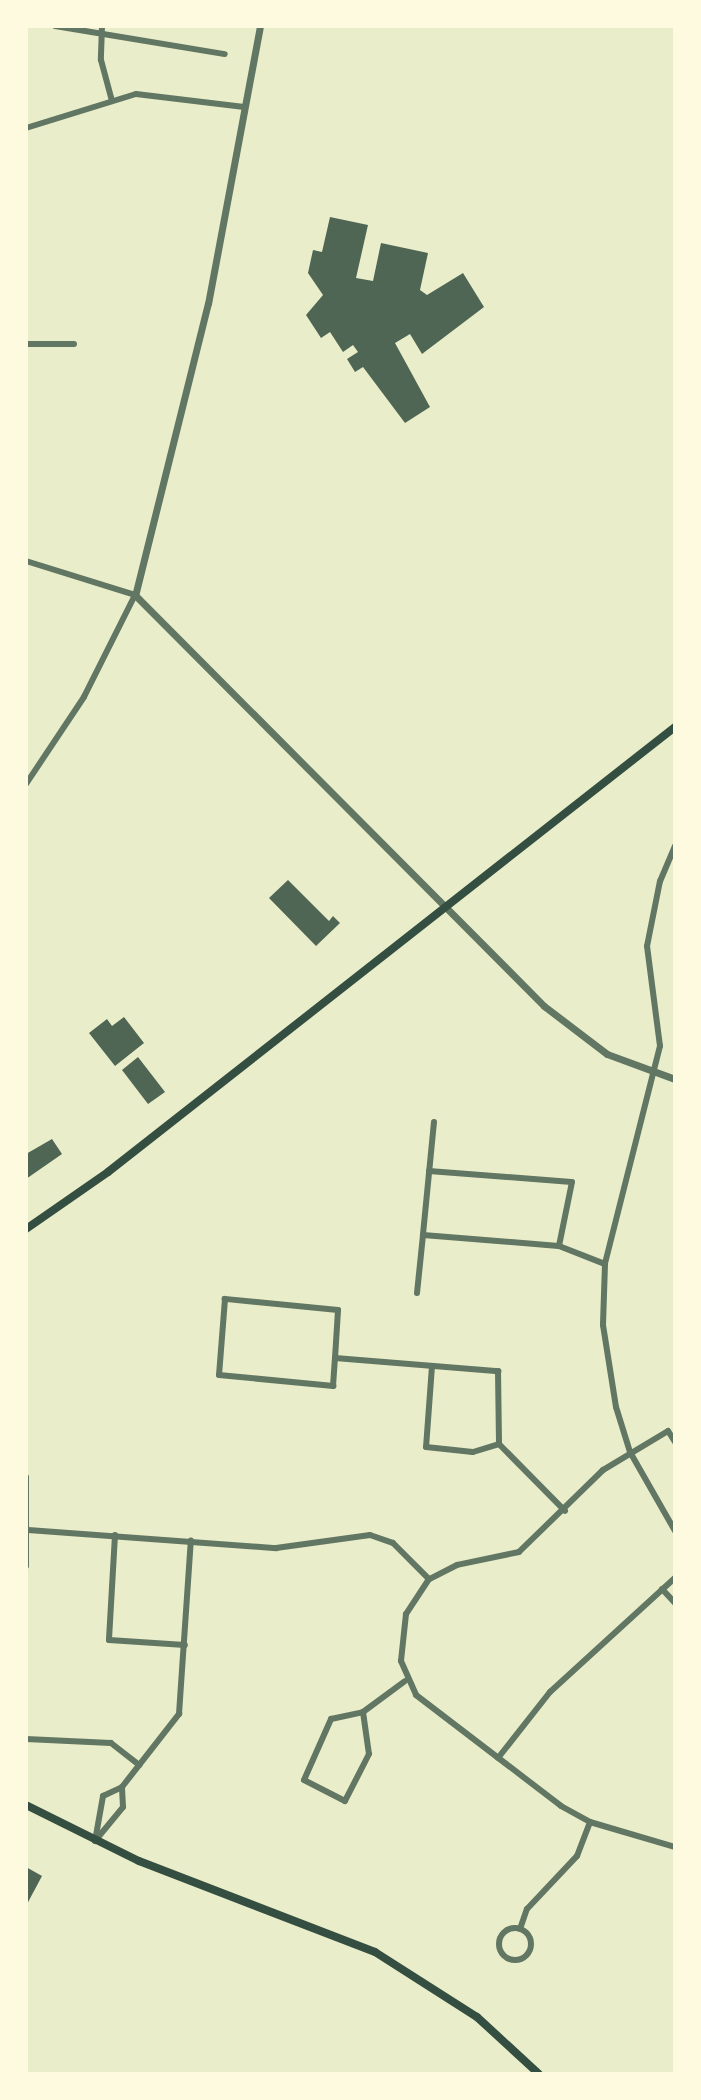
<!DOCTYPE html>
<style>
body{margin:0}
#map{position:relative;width:701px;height:2100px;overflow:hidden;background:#e9edc9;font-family:Figtree,sans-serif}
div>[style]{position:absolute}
.building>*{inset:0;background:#4f6655}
.minor>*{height:6px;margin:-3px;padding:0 3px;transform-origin:3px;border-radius:3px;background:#617663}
.minor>.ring{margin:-3px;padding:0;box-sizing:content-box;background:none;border:6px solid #617663;border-radius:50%}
.tertiary>*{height:7px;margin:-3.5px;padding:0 3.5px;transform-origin:3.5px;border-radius:3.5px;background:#617663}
.secondary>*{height:8px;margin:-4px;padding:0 4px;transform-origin:4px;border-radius:4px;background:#344e41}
span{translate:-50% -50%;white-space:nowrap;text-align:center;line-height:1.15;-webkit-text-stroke:7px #fefae0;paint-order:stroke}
.frame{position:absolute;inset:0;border:28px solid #fefae0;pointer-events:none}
</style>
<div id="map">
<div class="building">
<div style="clip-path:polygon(330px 217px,368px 225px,356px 278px,373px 281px,381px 243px,428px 253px,420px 290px,427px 295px,463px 273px,484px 307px,422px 354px,410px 334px,395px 343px,430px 407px,405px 423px,363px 367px,355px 372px,347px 359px,358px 352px,353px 345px,343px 352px,330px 332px,321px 338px,306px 315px,323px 295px,308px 273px,313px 250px,322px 252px)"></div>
<div style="clip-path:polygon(288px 880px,329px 921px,333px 916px,340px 923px,316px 946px,269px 898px)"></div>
<div style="clip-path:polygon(124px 1017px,144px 1043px,115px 1066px,89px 1033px,107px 1019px,112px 1026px)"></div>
<div style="clip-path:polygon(138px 1057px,165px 1092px,148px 1104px,122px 1070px)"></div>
<div style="clip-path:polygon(52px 1139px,62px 1154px,26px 1179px,26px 1154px)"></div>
<div style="clip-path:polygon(26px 1867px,42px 1876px,26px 1906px)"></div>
</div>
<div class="minor">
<div style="left:55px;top:26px;width:172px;rotate:9.4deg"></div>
<div style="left:102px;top:26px;width:34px;rotate:92deg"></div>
<div style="left:101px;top:60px;width:42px;rotate:75deg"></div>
<div style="left:26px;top:128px;width:115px;rotate:-17.2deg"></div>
<div style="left:136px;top:94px;width:109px;rotate:6.9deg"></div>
<div style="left:26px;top:344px;width:48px"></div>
<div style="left:26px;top:561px;width:114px;rotate:17.3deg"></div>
<div style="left:135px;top:595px;width:114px;rotate:116.6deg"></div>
<div style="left:84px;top:697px;width:105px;rotate:123.7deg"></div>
<div style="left:675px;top:846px;width:38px;rotate:113deg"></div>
<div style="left:660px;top:881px;width:66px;rotate:101.3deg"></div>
<div style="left:647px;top:946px;width:101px;rotate:82.6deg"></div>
<div style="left:660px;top:1046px;width:225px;rotate:104.2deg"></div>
<div style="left:605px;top:1264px;width:61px;rotate:91.9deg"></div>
<div style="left:603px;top:1325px;width:83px;rotate:81deg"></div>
<div style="left:616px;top:1407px;width:47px;rotate:72.7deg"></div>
<div style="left:630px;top:1452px;width:91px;rotate:60.3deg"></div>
<div style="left:434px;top:1122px;width:114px;rotate:95.6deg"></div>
<div style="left:423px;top:1235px;width:136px;rotate:4.6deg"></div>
<div style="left:559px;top:1246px;width:49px;rotate:21.4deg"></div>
<div style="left:429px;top:1171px;width:143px;rotate:4.4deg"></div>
<div style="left:572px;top:1182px;width:65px;rotate:101.5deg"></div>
<div style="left:417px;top:1293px;width:58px;rotate:-84.1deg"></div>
<div style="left:335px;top:1358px;width:48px;rotate:-86.4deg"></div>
<div style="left:338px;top:1310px;width:114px;rotate:-174.4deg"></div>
<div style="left:225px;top:1299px;width:76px;rotate:94.5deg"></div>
<div style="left:219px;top:1375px;width:115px;rotate:5.5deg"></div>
<div style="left:333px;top:1386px;width:28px;rotate:-86deg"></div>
<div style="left:335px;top:1358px;width:164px;rotate:4.6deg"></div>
<div style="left:498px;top:1371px;width:73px;rotate:89.2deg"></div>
<div style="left:499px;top:1444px;width:94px;rotate:45.4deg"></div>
<div style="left:432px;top:1366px;width:81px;rotate:94.2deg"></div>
<div style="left:426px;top:1447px;width:47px;rotate:6.1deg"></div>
<div style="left:473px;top:1452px;width:27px;rotate:-17deg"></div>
<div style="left:675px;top:1442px;width:13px;rotate:-122deg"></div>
<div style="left:668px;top:1431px;width:76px;rotate:149deg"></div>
<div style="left:603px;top:1470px;width:117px;rotate:135.7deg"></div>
<div style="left:519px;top:1552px;width:63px;rotate:168.2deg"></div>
<div style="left:457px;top:1565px;width:31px;rotate:153deg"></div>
<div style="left:429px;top:1579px;width:42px;rotate:123.3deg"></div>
<div style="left:406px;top:1614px;width:47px;rotate:96.1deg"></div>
<div style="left:401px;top:1661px;width:37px;rotate:66deg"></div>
<div style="left:416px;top:1695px;width:183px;rotate:37.4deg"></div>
<div style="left:561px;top:1806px;width:33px;rotate:29deg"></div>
<div style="left:590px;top:1822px;width:89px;rotate:16.4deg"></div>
<div style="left:26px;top:1477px;width:89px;rotate:90deg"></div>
<div style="left:28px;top:1530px;width:249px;rotate:4.2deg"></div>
<div style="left:276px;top:1548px;width:95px;rotate:-7.9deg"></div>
<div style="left:370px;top:1535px;width:24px;rotate:19deg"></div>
<div style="left:393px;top:1543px;width:51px;rotate:45deg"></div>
<div style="left:115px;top:1535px;width:105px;rotate:93.3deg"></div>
<div style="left:109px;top:1640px;width:76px;rotate:3.8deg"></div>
<div style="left:662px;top:1589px;width:19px;rotate:47deg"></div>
<div style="left:363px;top:1712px;width:42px;rotate:81.9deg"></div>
<div style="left:369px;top:1754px;width:53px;rotate:117.1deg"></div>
<div style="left:345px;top:1801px;width:46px;rotate:-152.9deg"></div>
<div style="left:304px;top:1780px;width:67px;rotate:-66.1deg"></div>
<div style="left:331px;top:1719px;width:33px;rotate:-12deg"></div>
<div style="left:363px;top:1712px;width:52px;rotate:-36.4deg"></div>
<div style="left:26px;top:1739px;width:85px;rotate:2.7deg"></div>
<div style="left:111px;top:1743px;width:36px;rotate:38deg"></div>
<div style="left:498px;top:1758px;width:84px;rotate:-51.8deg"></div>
<div style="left:550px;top:1692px;width:169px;rotate:-42.4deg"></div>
<div style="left:95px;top:1841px;width:46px;rotate:-79.9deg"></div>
<div style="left:103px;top:1796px;width:21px;rotate:-25deg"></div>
<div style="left:122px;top:1787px;width:93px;rotate:-52deg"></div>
<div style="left:179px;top:1714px;width:174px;rotate:-86.1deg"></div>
<div style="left:95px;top:1841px;width:44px;rotate:-50.5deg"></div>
<div style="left:123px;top:1807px;width:20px;rotate:-93deg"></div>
<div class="ring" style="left:499px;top:1928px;width:26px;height:26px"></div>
<div style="left:520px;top:1929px;width:21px;rotate:-71deg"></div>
<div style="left:527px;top:1909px;width:73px;rotate:-46.7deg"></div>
<div style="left:577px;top:1856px;width:36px;rotate:-69deg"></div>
</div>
<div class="tertiary">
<div style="left:260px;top:26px;width:282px;rotate:100.6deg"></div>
<div style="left:208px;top:303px;width:301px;rotate:104deg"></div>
<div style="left:135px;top:595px;width:580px;rotate:45.14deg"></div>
<div style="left:544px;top:1006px;width:79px;rotate:37.3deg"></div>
<div style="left:607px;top:1054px;width:72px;rotate:20.2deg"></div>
</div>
<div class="secondary">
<div style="left:26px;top:1229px;width:100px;rotate:-34.8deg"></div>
<div style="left:108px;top:1172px;width:721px;rotate:-38.13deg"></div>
<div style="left:26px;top:1805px;width:126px;rotate:26.4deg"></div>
<div style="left:139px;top:1861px;width:253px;rotate:21.1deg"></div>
<div style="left:375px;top:1952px;width:121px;rotate:32.5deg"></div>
<div style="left:477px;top:2017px;width:84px;rotate:42.6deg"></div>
</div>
<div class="frame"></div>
</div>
